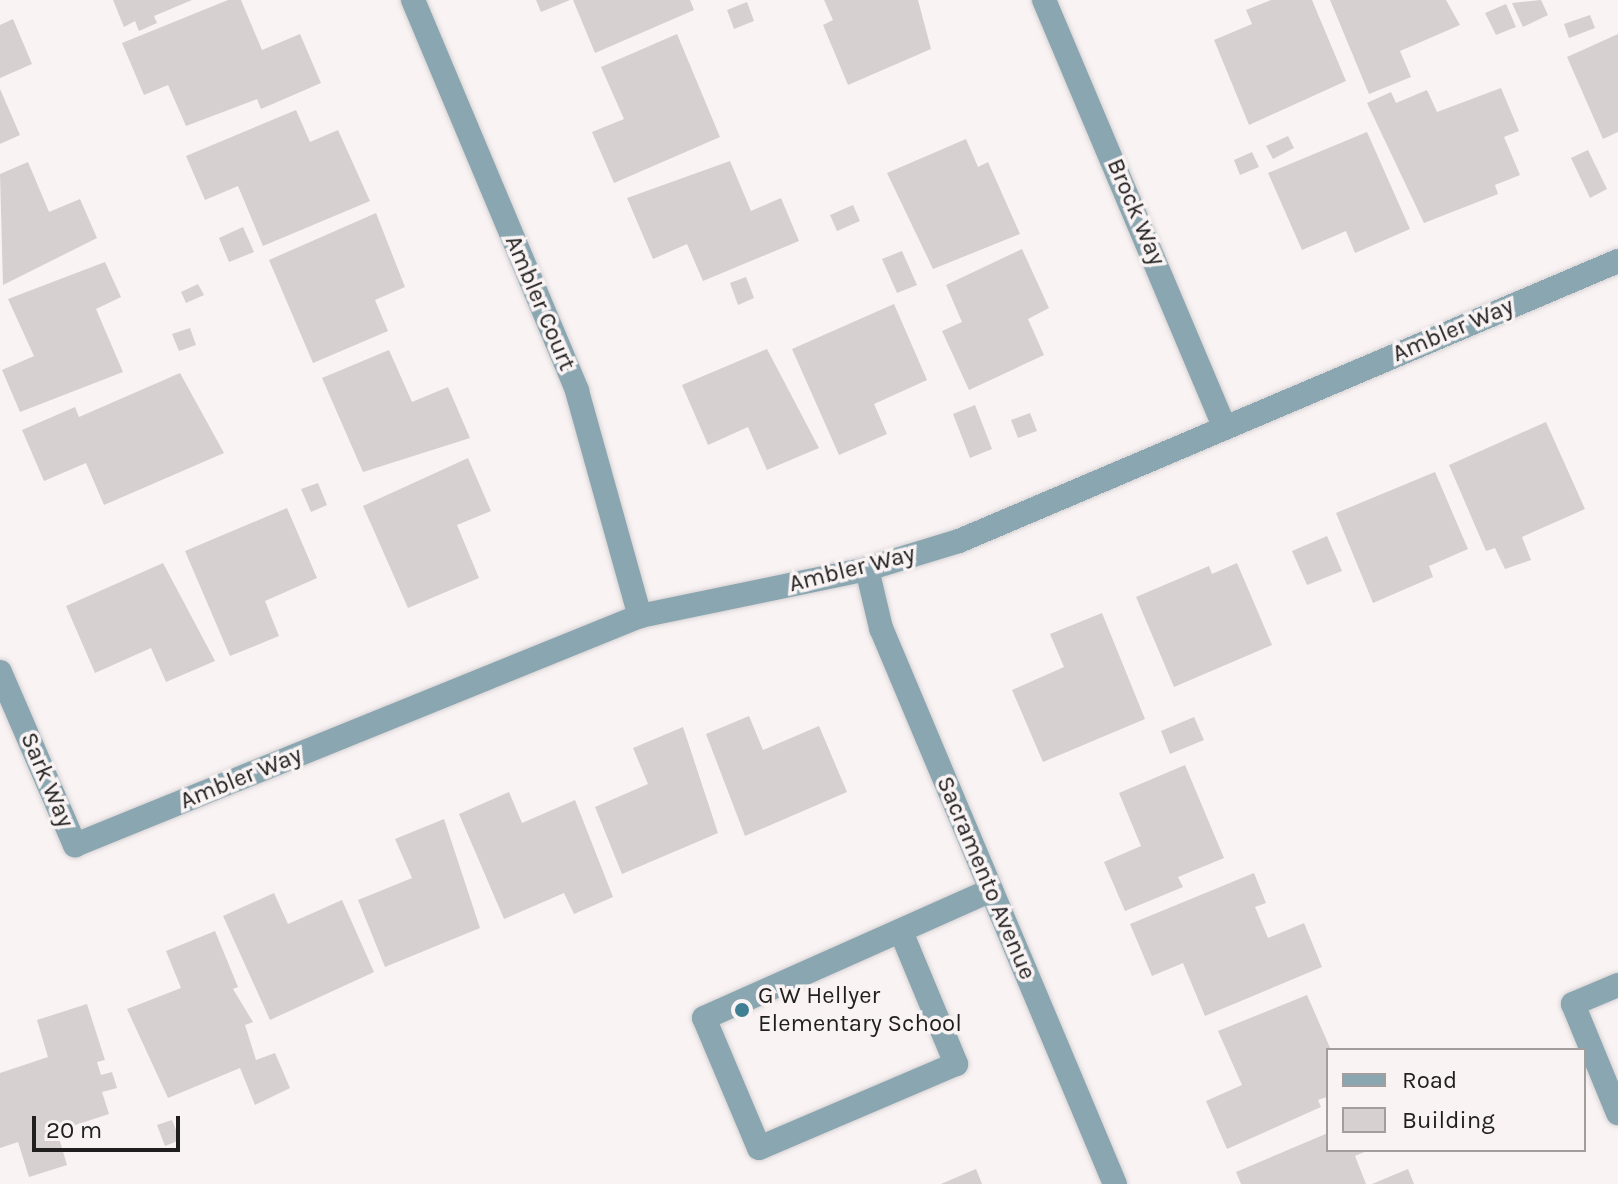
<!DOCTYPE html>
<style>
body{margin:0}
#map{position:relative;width:1618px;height:1184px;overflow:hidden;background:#f9f3f4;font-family:Karla,sans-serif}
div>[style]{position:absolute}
.building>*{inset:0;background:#d6d0d0}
.roads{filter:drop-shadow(0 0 2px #d6d1d2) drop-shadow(0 0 2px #d6d1d2)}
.minor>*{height:24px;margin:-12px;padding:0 12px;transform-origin:12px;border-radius:12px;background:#8aa6b0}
.dots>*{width:22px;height:22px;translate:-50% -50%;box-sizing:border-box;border:4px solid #f9f3f4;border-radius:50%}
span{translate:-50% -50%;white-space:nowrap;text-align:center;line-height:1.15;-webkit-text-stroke:7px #f9f3f4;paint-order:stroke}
.street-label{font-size:24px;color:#201e1e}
.poi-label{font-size:24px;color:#201e1e}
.left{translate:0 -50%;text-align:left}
.legend{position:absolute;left:1326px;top:1048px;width:260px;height:104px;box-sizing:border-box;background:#f9f3f4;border:2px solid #a29e9e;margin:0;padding:10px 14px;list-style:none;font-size:24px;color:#201e1e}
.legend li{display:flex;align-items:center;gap:16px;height:40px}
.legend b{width:40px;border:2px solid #a29e9e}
.scale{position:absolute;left:32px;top:1116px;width:148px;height:36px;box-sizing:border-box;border:4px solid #201e1e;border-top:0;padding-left:10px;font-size:24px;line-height:28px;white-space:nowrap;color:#201e1e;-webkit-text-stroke:6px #f9f3f4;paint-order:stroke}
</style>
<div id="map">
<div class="building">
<div style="clip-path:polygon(113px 0,192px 0,154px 16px,157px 23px,139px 31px,135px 21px,124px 27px)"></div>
<div style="clip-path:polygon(228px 0,241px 0,262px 50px,300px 34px,321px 83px,261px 109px,257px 99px,186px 126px,168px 85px,144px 95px,122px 43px)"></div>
<div style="clip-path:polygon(536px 0,570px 0,541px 12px)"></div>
<div style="clip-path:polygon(573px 0,690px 0,694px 10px,595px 53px)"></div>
<div style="clip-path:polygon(824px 0,918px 0,931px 49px,848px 85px,823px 25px,833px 20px)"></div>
<div style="clip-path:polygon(1271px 0,1312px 0,1346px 81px,1249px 125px,1214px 40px,1252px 24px,1246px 10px)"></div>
<div style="clip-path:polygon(1330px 0,1446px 0,1460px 25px,1400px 51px,1411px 77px,1369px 94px)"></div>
<div style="clip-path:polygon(1541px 0,1548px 15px,1523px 27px,1512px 3px)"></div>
<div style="clip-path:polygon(747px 2px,754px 21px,734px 29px,727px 10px)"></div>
<div style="clip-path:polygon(1506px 4px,1516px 27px,1496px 35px,1485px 13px)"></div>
<div style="clip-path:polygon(1590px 15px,1595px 28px,1569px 38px,1564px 24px)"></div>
<div style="clip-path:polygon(13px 19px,32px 64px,0 78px,0 25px)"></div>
<div style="clip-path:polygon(677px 34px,720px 137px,614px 183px,592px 132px,624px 119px,601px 67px)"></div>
<div style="clip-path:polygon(1618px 34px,1618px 132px,1603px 139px,1567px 57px)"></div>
<div style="clip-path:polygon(1501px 88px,1519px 131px,1504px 137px,1520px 175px,1495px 185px,1498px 194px,1424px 223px,1367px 103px,1391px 92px,1396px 103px,1427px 90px,1437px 112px)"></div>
<div style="clip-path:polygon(0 89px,20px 135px,0 144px)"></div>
<div style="clip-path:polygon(296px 110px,310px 142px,338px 130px,370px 201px,263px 246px,238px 186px,205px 200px,186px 156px)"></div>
<div style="clip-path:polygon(1367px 132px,1410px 229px,1355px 253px,1346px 231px,1302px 250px,1268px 173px)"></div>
<div style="clip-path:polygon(1288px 136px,1294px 148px,1273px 159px,1266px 146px)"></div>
<div style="clip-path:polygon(966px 139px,978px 167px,988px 162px,1020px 234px,933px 269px,887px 173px)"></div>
<div style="clip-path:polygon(1588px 150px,1607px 189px,1590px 198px,1571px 158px)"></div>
<div style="clip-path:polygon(1252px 152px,1259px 167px,1240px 175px,1234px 160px)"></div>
<div style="clip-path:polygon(730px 161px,751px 211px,781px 198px,799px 241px,703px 281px,687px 244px,653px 259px,627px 198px)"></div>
<div style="clip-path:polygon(28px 162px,49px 212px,80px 199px,97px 238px,3px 285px,0 174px)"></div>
<div style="clip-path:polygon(853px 205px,860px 221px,837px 231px,830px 215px)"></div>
<div style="clip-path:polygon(376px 213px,405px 287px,375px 300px,388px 331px,313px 363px,269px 260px)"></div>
<div style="clip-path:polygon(243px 227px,254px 252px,229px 262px,219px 238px)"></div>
<div style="clip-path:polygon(1022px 249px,1049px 308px,1028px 319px,1044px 355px,969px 390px,942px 331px,962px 322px,946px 285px)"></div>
<div style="clip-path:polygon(902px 251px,917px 285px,897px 293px,882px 259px)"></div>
<div style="clip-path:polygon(105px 262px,121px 297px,96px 309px,123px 372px,20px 412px,2px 370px,34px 356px,8px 299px)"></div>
<div style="clip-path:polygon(746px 277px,754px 298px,738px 305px,730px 283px)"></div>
<div style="clip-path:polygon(198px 284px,204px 295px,186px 303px,181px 292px)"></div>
<div style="clip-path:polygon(894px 304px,927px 380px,874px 404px,887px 434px,839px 455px,792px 349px)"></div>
<div style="clip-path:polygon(190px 328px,196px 345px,179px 351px,172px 334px)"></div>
<div style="clip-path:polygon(767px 349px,819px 448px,767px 470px,748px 427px,708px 445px,682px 385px)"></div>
<div style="clip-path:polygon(389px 350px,412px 402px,448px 387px,470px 438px,363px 472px,322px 378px)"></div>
<div style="clip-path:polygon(180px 373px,224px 453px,104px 505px,86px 463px,44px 481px,22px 430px,75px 407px,79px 417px)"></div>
<div style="clip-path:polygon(975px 405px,992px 449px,970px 458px,953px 414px)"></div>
<div style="clip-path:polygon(1030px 413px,1037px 431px,1018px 438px,1011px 420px)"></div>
<div style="clip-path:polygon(1546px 422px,1585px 509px,1522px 537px,1531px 560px,1505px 569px,1495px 548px,1486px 551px,1449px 465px)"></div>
<div style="clip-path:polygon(468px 458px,491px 511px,457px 525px,479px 578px,408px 608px,363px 506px)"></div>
<div style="clip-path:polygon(1435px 472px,1468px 549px,1429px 566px,1433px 577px,1373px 603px,1336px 513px)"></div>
<div style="clip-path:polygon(318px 483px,327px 505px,311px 512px,301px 489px)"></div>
<div style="clip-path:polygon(287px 508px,317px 578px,265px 601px,279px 636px,230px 656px,185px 551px)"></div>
<div style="clip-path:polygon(1327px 536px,1342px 571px,1307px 585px,1292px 551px)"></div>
<div style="clip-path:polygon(163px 563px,215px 661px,166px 682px,151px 648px,95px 673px,66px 606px)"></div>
<div style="clip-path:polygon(1237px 563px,1272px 645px,1174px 687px,1136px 597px,1209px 566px,1212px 574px)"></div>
<div style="clip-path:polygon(1102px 613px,1145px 719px,1043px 762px,1012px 690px,1064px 667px,1050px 634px)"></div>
<div style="clip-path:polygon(749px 716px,763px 750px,819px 726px,847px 792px,745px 836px,706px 734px)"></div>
<div style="clip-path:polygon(1194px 717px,1204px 740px,1170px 754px,1161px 731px)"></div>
<div style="clip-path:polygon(683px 727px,718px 833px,622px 874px,595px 807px,648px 784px,633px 748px)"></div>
<div style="clip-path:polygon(1185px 765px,1224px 858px,1178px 877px,1183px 887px,1125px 911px,1104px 862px,1141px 846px,1119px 793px)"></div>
<div style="clip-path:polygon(509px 792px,522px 823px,575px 800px,613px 897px,574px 914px,564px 893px,504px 919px,459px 814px)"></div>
<div style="clip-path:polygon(444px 819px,480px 928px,385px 967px,358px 900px,412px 878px,395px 839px)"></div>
<div style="clip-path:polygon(1254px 873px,1266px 903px,1255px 907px,1268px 938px,1304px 923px,1322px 967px,1205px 1016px,1183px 963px,1152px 976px,1130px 924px)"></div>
<div style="clip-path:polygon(274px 893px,288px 924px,342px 900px,374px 972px,270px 1020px,223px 916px)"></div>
<div style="clip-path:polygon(215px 931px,238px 987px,233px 989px,253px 1022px,245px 1025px,256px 1060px,275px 1053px,290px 1088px,255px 1105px,240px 1068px,168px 1098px,127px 1009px,181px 988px,166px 951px)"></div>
<div style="clip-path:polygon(1307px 995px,1331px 1050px,1327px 1097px,1318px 1100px,1321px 1107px,1227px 1149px,1206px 1101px,1242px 1085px,1218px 1031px)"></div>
<div style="clip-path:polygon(87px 1004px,105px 1060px,97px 1062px,101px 1075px,112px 1072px,117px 1088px,102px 1092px,109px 1114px,57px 1131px,67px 1165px,29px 1177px,18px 1142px,0 1148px,0 1073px,48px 1057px,37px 1020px)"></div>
<div style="clip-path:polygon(172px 1120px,180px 1140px,165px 1146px,157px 1125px)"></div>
<div style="clip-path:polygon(1328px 1133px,1328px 1150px,1369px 1150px,1355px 1156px,1366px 1184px,1241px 1184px,1236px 1172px)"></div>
<div style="clip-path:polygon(976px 1169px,982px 1184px,941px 1184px)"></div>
<div style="clip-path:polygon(1408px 1169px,1414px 1184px,1372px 1184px)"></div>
</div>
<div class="roads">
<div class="minor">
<div style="left:413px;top:0;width:424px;rotate:67.2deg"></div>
<div style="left:577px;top:391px;width:234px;rotate:74.4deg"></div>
<div style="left:1044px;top:0;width:462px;rotate:67.1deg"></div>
<div style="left:867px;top:569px;width:61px;rotate:76.7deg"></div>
<div style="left:881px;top:628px;width:603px;rotate:67.18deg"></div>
<div style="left:0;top:672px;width:189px;rotate:66.6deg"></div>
<div style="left:75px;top:845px;width:610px;rotate:-22.06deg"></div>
<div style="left:640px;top:616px;width:232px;rotate:-11.7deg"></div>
<div style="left:867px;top:569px;width:96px;rotate:-16.9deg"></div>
<div style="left:959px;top:541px;width:716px;rotate:-23.02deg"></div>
<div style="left:902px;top:934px;width:141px;rotate:67.4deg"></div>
<div style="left:956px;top:1064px;width:214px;rotate:156.9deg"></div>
<div style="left:759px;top:1148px;width:141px;rotate:-112.9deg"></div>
<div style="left:704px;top:1018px;width:314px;rotate:-24deg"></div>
<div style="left:1618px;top:985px;width:49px;rotate:157.1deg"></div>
<div style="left:1573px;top:1004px;width:118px;rotate:67.6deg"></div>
</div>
</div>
<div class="dots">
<div style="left:742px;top:1010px;background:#407e93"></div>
</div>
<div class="street-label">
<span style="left:1136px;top:212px;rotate:67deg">Brock Way</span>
<span style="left:540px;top:303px;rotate:67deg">Ambler Court</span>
<span style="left:1453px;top:330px;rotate:-23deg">Ambler Way</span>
<span style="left:852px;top:569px;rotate:-14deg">Ambler Way</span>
<span style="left:241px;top:778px;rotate:-22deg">Ambler Way</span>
<span style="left:47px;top:780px;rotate:67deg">Sark Way</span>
<span style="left:986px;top:878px;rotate:67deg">Sacramento Avenue</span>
</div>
<div class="poi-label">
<span class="left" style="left:758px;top:1010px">G W Hellyer<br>Elementary School</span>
</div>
<ul class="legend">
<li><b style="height:10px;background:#8aa6b0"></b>Road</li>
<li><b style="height:22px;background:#d6d0d0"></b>Building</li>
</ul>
<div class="scale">20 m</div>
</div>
